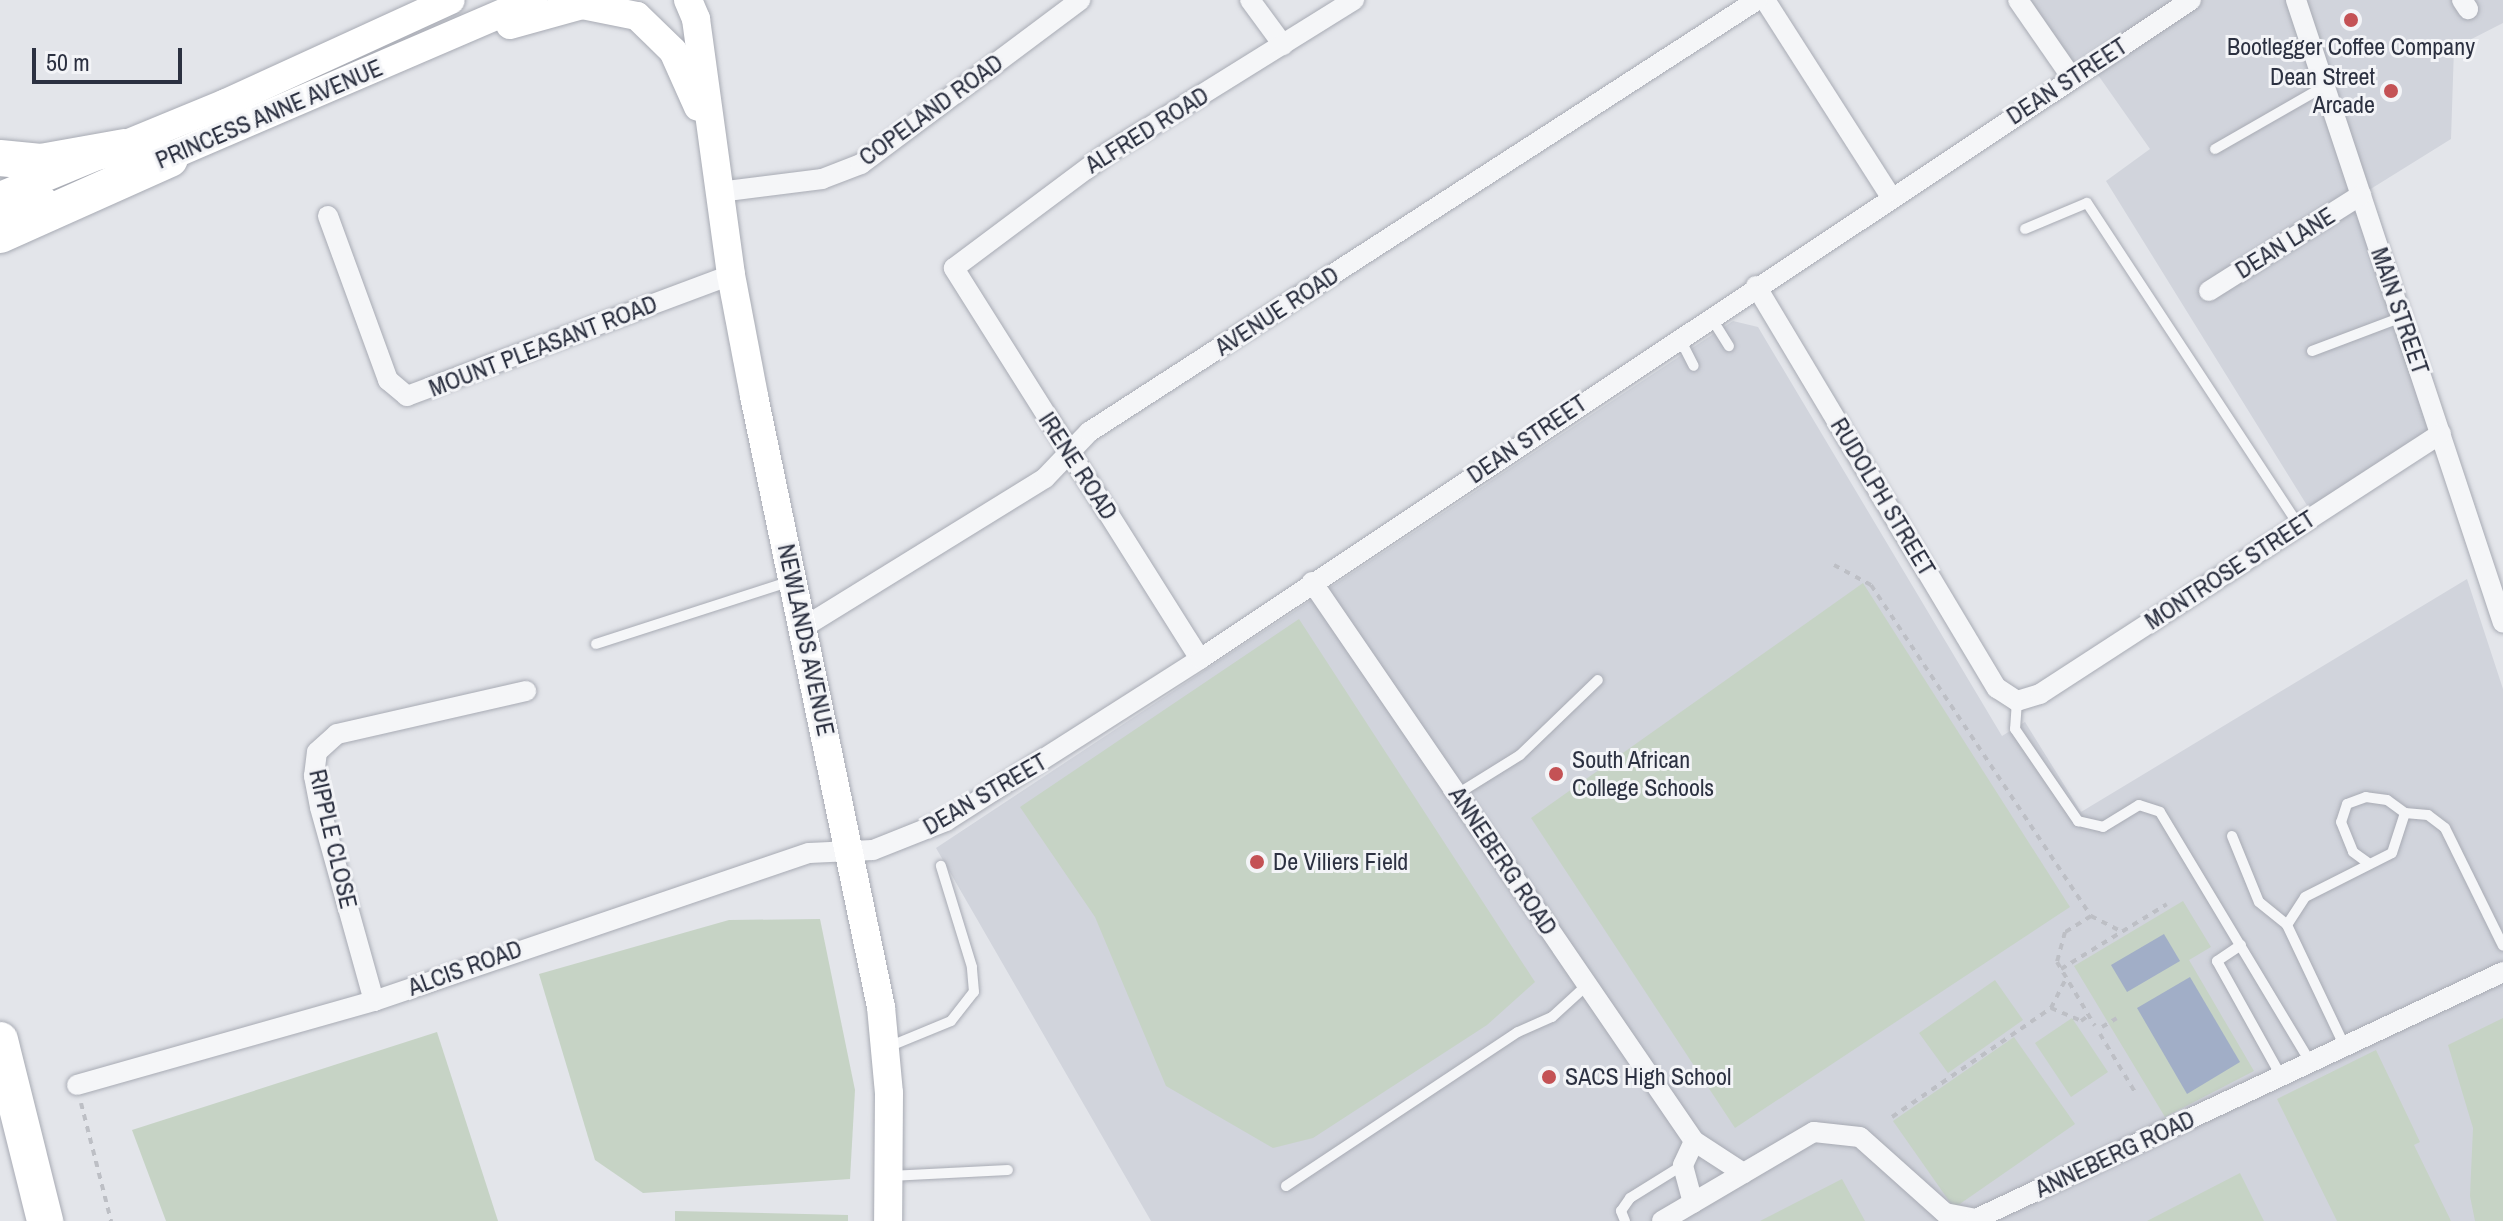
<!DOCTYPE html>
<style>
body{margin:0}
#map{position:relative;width:2503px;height:1221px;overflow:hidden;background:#e3e5ea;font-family:"Archivo Narrow",sans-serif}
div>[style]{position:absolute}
.built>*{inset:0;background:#d1d4dc}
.green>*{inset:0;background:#c6d3c5}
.water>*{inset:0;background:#a1aec7}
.path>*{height:4px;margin-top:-2px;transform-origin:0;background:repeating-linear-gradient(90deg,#bdbfc5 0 6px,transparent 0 12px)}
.roads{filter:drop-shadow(0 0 2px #a8abb4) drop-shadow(0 0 2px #a8abb4)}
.lane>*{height:10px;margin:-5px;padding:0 5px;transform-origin:5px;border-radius:5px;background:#f5f6f8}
.street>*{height:20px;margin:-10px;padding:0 10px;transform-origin:10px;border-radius:10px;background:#f5f6f8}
.secondary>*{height:28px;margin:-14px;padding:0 14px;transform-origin:14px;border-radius:14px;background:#fff}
.highway>*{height:36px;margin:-18px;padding:0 18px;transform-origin:18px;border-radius:18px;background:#fff}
.dots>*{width:22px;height:22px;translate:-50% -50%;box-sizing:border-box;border:4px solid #f3f4f7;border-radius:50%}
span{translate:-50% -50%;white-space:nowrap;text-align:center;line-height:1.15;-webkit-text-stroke:6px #f3f4f7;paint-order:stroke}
.poi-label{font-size:24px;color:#2c3141}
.right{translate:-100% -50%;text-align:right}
.left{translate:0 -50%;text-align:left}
.street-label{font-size:24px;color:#2c3141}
.scale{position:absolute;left:32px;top:48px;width:150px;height:36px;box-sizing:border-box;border:4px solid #2c3141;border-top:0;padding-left:10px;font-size:24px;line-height:28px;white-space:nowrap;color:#2c3141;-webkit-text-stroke:6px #f3f4f7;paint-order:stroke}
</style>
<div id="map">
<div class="built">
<div style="clip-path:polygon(2018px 0,2503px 0,2503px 23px,2454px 48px,2451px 139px,2361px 195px,2441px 434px,2313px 515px,2106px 181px,2150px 149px,2091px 65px,2072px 78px)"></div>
<div style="clip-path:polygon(1733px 321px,1758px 327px,2002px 736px,2025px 722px,2081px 812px,2467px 579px,2503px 689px,2503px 1221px,1151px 1221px,936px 848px)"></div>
</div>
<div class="green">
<div style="clip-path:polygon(1863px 583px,2070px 907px,1735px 1128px,1531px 818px)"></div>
<div style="clip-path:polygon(1299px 619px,1535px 982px,1487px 1025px,1313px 1138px,1273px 1148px,1166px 1086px,1095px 917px,1020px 807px)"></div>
<div style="clip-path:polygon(2183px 901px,2211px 947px,2189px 960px,2254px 1071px,2165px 1117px,2074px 966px)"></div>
<div style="clip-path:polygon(820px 919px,855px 1090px,850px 1179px,643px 1193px,595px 1160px,539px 974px,729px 920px)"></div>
<div style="clip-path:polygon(1995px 980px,2023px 1020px,1948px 1073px,1919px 1033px)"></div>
<div style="clip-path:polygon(2072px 1018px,2108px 1072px,2071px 1097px,2035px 1043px)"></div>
<div style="clip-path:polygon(2503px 1018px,2503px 1221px,2475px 1221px,2470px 1196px,2473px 1128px,2448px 1045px)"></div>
<div style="clip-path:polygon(437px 1032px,498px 1221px,166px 1221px,132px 1130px)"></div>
<div style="clip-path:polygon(2014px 1037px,2075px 1124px,1954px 1208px,1893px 1121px)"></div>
<div style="clip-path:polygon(2376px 1050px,2420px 1142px,2414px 1145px,2451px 1221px,2337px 1221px,2277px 1099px)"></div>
<div style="clip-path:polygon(2240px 1173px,2264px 1221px,2147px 1221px)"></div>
<div style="clip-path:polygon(1842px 1179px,1865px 1221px,1760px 1221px)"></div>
<div style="clip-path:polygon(675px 1211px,848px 1215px,848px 1221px,675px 1221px)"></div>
</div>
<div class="water">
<div style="clip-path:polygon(2164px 934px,2180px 961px,2127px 992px,2111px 965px)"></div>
<div style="clip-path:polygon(2190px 977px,2240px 1062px,2187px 1094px,2137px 1008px)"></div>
</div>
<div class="path">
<div style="left:1834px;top:565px;width:42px;rotate:28.4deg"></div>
<div style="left:1871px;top:585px;width:397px;rotate:56.4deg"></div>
<div style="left:2091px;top:916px;width:35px;rotate:27deg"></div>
<div style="left:2091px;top:916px;width:31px;rotate:148deg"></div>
<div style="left:2065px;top:932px;width:31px;rotate:105deg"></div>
<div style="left:2057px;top:962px;width:74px;rotate:59.3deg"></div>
<div style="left:2061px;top:969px;width:124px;rotate:-31.5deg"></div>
<div style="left:2051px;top:1008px;width:33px;rotate:23deg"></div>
<div style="left:2081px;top:1021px;width:9px;rotate:-36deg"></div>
<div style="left:2102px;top:1027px;width:17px;rotate:-31deg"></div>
<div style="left:2100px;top:1034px;width:68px;rotate:58.9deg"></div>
<div style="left:81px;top:1103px;width:122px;rotate:75.7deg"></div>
<div style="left:1892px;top:1117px;width:193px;rotate:-34.4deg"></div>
<div style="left:2051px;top:1008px;width:33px;rotate:-63deg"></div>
</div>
<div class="roads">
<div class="lane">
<div style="left:2215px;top:149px;width:127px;rotate:-29.8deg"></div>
<div style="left:2025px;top:229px;width:67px;rotate:-22.8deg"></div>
<div style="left:2087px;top:203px;width:384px;rotate:56.7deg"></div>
<div style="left:1712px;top:319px;width:32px;rotate:58deg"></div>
<div style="left:1680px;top:339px;width:30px;rotate:63deg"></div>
<div style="left:2312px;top:351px;width:96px;rotate:-20.7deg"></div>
<div style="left:596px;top:644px;width:205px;rotate:-17.9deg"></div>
<div style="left:2017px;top:701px;width:28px;rotate:94deg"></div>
<div style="left:2015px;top:729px;width:112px;rotate:55.6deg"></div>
<div style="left:2078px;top:821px;width:26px;rotate:13deg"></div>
<div style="left:2103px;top:827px;width:42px;rotate:-31.4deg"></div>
<div style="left:2139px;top:805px;width:22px;rotate:18deg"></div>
<div style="left:2160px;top:812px;width:293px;rotate:59deg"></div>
<div style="left:1459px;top:793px;width:72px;rotate:-31.9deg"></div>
<div style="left:1520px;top:755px;width:108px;rotate:-43.9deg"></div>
<div style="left:2405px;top:813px;width:23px;rotate:5deg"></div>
<div style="left:2428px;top:815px;width:21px;rotate:37deg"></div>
<div style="left:2445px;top:828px;width:131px;rotate:63.8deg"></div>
<div style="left:2232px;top:836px;width:71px;rotate:67.8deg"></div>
<div style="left:2259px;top:902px;width:36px;rotate:39deg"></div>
<div style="left:2241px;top:945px;width:29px;rotate:146deg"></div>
<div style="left:2217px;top:961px;width:132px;rotate:60.9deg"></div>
<div style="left:888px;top:1047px;width:68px;rotate:-22.4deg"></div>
<div style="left:951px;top:1021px;width:37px;rotate:-52deg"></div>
<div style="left:974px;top:992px;width:25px;rotate:-95deg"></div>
<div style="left:972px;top:967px;width:106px;rotate:-107.1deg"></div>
<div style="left:2345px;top:1047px;width:135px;rotate:-115.4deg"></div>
<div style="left:2287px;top:925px;width:33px;rotate:-57deg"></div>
<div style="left:2305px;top:897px;width:97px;rotate:-26.8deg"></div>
<div style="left:2392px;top:853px;width:42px;rotate:-72deg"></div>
<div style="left:2405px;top:813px;width:22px;rotate:-144deg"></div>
<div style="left:2387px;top:800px;width:21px;rotate:-172deg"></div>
<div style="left:2366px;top:797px;width:20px;rotate:160deg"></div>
<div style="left:2347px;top:804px;width:19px;rotate:108deg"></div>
<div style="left:2341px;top:822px;width:32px;rotate:68deg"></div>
<div style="left:2353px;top:852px;width:19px;rotate:36deg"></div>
<div style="left:890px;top:1176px;width:118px;rotate:-2.9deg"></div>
<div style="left:1286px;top:1186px;width:278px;rotate:-33.6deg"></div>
<div style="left:1518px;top:1032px;width:37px;rotate:-24deg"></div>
<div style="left:1552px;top:1017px;width:46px;rotate:-42.4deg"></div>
<div style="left:1625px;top:1221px;width:11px;rotate:-112deg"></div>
<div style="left:1621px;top:1211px;width:16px;rotate:-55deg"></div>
<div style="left:1630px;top:1198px;width:62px;rotate:-31.9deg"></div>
</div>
<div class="street">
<div style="left:1250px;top:0;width:56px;rotate:53.7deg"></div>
<div style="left:1765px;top:0;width:234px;rotate:57.4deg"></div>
<div style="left:2018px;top:0;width:95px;rotate:55.3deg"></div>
<div style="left:2296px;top:0;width:656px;rotate:71.62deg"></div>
<div style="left:2462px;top:0;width:11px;rotate:56deg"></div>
<div style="left:719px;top:192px;width:104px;rotate:-7.2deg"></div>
<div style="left:822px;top:179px;width:42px;rotate:-21deg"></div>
<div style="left:861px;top:164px;width:274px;rotate:-36.8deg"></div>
<div style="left:328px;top:216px;width:175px;rotate:69.9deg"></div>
<div style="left:388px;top:380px;width:25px;rotate:40deg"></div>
<div style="left:407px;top:396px;width:346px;rotate:-20.5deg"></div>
<div style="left:1756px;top:286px;width:469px;rotate:59.1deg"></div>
<div style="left:1997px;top:688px;width:24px;rotate:33deg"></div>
<div style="left:2017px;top:701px;width:24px;rotate:-17deg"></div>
<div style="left:2040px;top:694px;width:478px;rotate:-33deg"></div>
<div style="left:2209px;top:291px;width:180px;rotate:-32.3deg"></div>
<div style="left:1312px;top:582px;width:677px;rotate:55.65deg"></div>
<div style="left:1694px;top:1141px;width:59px;rotate:33.1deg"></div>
<div style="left:804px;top:627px;width:283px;rotate:-31.7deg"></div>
<div style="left:1045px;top:478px;width:64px;rotate:-46.3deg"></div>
<div style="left:1089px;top:432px;width:796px;rotate:-32.89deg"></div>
<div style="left:1200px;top:659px;width:462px;rotate:-122.2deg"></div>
<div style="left:954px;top:268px;width:192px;rotate:-36.8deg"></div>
<div style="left:1108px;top:153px;width:290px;rotate:-31.9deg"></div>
<div style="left:374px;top:1001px;width:201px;rotate:-105.6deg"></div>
<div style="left:320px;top:807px;width:32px;rotate:-101deg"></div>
<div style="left:314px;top:776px;width:24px;rotate:-83deg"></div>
<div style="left:317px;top:752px;width:27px;rotate:-42deg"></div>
<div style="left:337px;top:734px;width:194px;rotate:-12.8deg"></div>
<div style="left:77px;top:1085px;width:309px;rotate:-15.8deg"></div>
<div style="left:374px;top:1001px;width:459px;rotate:-18.8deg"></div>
<div style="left:809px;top:853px;width:64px;rotate:-2.7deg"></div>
<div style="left:873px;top:850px;width:79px;rotate:-21.7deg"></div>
<div style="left:946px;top:821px;width:301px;rotate:-32.5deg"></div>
<div style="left:1200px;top:659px;width:1190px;rotate:-33.62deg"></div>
<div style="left:1693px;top:1203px;width:39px;rotate:-105deg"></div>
<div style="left:1683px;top:1165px;width:26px;rotate:-65deg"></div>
<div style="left:1662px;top:1221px;width:176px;rotate:-30.4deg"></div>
<div style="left:1814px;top:1132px;width:46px;rotate:6.2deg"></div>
<div style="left:1860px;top:1137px;width:114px;rotate:41.8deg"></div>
<div style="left:1945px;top:1213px;width:32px;rotate:11deg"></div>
<div style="left:1976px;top:1219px;width:582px;rotate:-25.11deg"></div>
</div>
<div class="secondary">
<div style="left:688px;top:0;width:21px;rotate:67deg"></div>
<div style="left:696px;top:19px;width:258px;rotate:82.2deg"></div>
<div style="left:731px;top:275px;width:123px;rotate:79.2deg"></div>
<div style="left:754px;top:396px;width:624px;rotate:78.26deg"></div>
<div style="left:881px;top:1007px;width:86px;rotate:84.7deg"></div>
<div style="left:889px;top:1093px;width:128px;rotate:90.4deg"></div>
<div style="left:510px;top:25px;width:75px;rotate:-15.5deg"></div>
<div style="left:582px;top:5px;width:56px;rotate:11.3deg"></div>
<div style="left:637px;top:16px;width:50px;rotate:44.2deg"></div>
<div style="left:673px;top:51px;width:61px;rotate:65.9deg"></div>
<div style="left:152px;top:164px;width:415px;rotate:-23.3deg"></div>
<div style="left:5px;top:194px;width:239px;rotate:-22.4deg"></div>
<div style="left:226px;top:103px;width:247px;rotate:-24.6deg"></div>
<div style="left:0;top:214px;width:46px;rotate:-16.5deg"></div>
</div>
<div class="highway">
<div style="left:0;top:158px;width:41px;rotate:5.6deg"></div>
<div style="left:41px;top:162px;width:84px;rotate:-10.2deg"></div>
<div style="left:0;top:235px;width:186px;rotate:-24.1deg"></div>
<div style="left:0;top:1040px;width:187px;rotate:76deg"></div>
</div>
</div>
<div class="dots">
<div style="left:2351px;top:20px;background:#c45255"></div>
<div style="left:2391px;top:91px;background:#c45255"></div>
<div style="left:1556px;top:774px;background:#c45255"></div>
<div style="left:1257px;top:862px;background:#c45255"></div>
<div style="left:1549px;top:1077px;background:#c45255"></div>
</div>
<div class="poi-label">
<span style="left:2351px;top:47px">Bootlegger Coffee Company</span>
<span class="right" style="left:2375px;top:91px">Dean Street<br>Arcade</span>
<span class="left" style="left:1572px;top:774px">South African<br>College Schools</span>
<span class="left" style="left:1273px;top:862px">De Viliers Field</span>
<span class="left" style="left:1565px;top:1077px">SACS High School</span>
</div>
<div class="street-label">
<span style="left:2067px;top:81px;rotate:-33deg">DEAN STREET</span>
<span style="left:931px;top:110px;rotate:-36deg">COPELAND ROAD</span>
<span style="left:269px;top:114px;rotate:-23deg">PRINCESS ANNE AVENUE</span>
<span style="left:1147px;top:130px;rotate:-32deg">ALFRED ROAD</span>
<span style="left:2285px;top:243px;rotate:-32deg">DEAN LANE</span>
<span style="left:1277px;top:311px;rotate:-33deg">AVENUE ROAD</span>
<span style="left:2400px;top:311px;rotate:71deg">MAIN STREET</span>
<span style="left:543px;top:346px;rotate:-21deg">MOUNT PLEASANT ROAD</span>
<span style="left:1527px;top:439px;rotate:-34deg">DEAN STREET</span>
<span style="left:1078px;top:466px;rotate:57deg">IRENE ROAD</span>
<span style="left:1883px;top:497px;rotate:59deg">RUDOLPH STREET</span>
<span style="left:2230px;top:570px;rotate:-33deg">MONTROSE STREET</span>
<span style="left:806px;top:640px;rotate:78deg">NEWLANDS AVENUE</span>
<span style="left:985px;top:794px;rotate:-30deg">DEAN STREET</span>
<span style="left:333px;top:839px;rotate:77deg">RIPPLE CLOSE</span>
<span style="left:1503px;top:861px;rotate:56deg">ANNEBERG ROAD</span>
<span style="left:465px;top:968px;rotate:-20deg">ALCIS ROAD</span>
<span style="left:2115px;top:1154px;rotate:-25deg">ANNEBERG ROAD</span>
</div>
<div class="scale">50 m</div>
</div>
